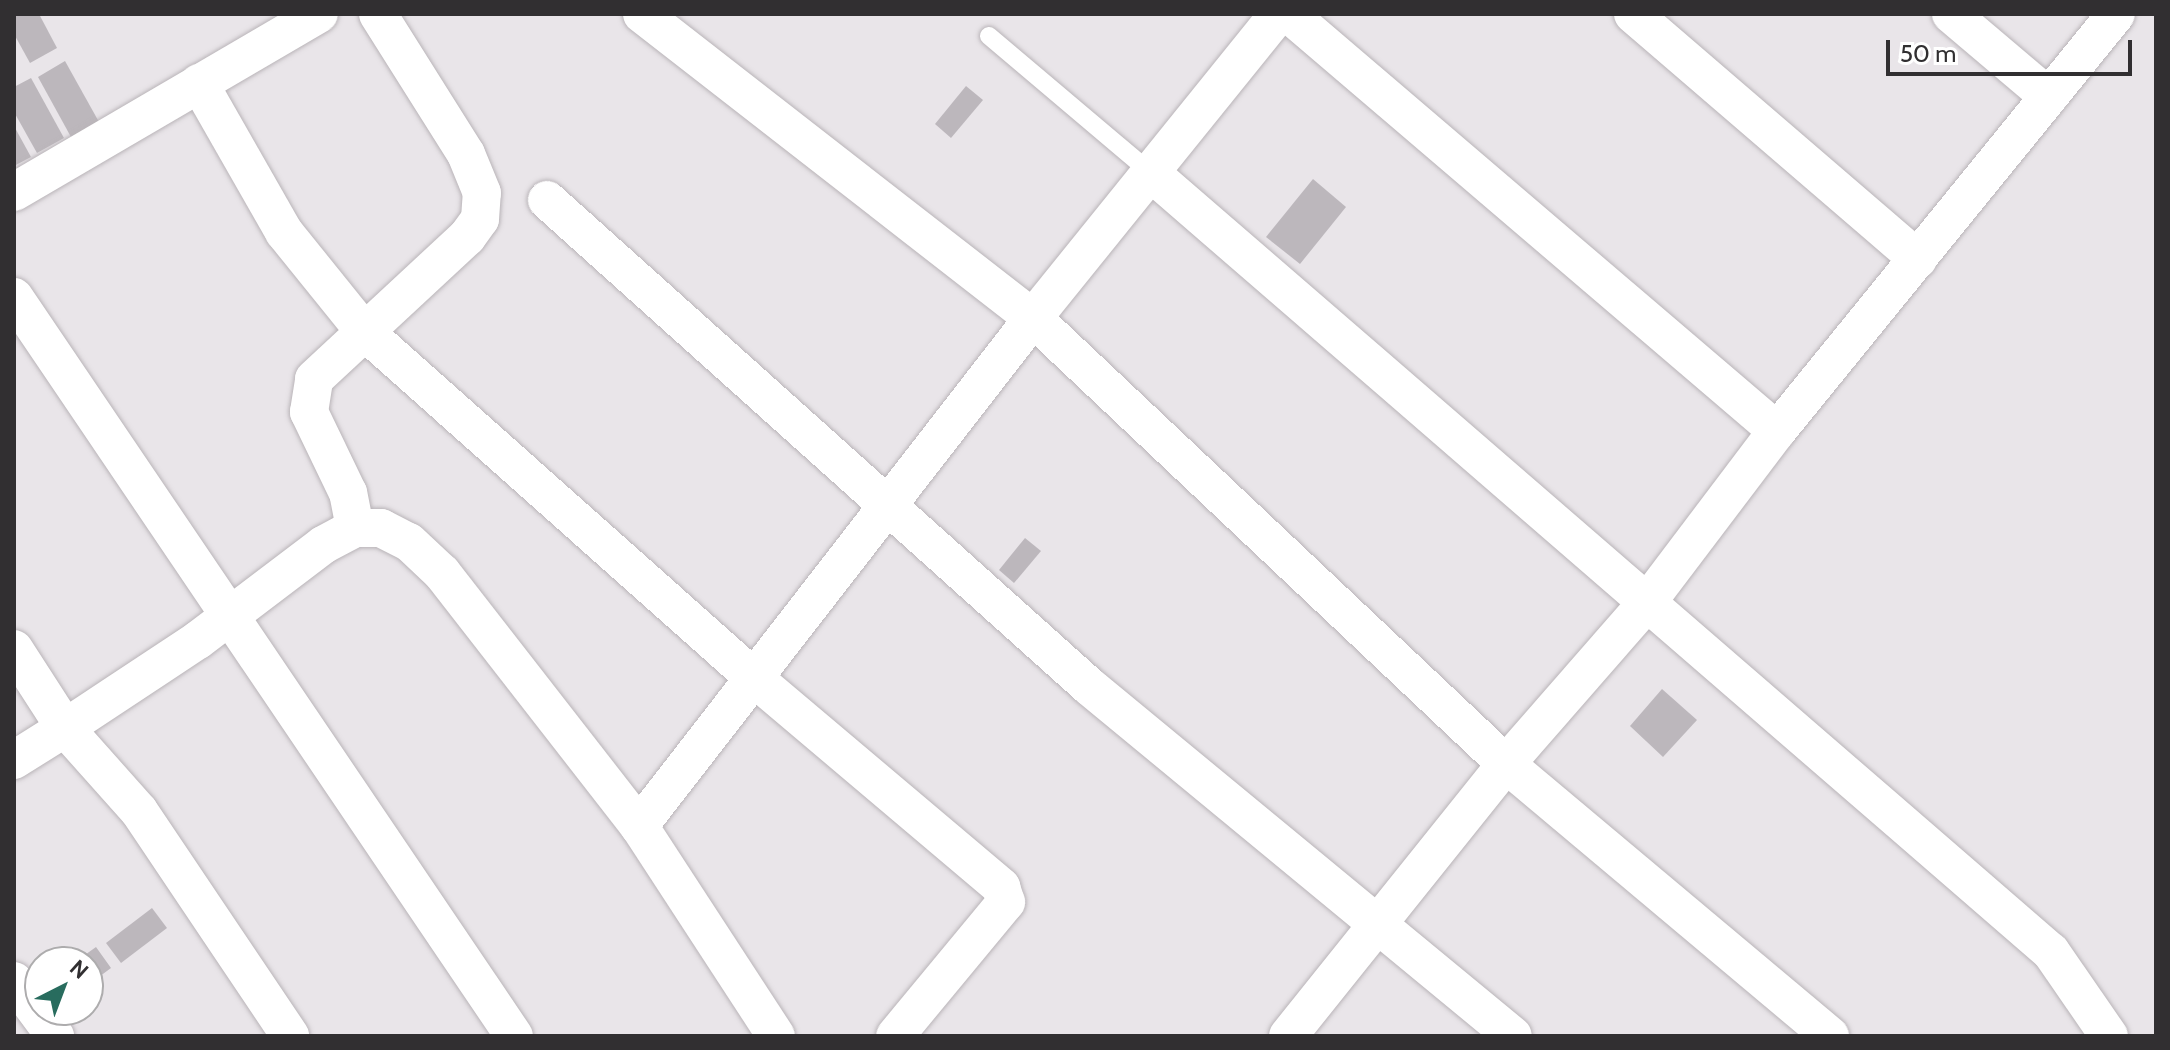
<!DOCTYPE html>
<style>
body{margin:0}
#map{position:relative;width:2170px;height:1050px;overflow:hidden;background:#e9e5e9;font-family:Cabin,sans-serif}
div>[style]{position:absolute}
.building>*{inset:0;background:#bcb7bc}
.roads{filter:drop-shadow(0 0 2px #b9b4b8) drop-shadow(0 0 2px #b9b4b8)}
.service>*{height:18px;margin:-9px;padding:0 9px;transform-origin:9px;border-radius:9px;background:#fff}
.minor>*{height:38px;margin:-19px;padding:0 19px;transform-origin:19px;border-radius:19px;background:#fff}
span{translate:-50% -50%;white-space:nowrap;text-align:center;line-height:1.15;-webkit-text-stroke:6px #fff;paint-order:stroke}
.frame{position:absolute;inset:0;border:16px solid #312f31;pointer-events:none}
.north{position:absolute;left:24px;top:946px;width:80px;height:80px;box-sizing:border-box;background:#fff;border:2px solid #adacad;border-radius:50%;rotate:42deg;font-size:22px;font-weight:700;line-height:32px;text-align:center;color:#312f31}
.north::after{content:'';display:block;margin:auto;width:28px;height:36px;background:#286c5e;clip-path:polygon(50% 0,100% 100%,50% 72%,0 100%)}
.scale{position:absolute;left:1886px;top:40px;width:246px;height:36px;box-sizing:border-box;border:4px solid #312f31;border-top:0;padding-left:10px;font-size:24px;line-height:28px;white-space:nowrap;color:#312f31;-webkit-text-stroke:6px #fff;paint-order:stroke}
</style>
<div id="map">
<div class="building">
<div style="clip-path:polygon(14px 14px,39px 14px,57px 48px,30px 63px,14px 34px)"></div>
<div style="clip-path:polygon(65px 61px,99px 122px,71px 137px,38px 77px)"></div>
<div style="clip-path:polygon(31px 78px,64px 138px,37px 153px,14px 112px,14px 87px)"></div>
<div style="clip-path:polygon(966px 86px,983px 100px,951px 138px,935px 124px)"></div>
<div style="clip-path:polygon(14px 126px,31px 157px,14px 166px)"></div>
<div style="clip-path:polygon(1313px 179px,1346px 207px,1300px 264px,1266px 237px)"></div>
<div style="clip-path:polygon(1025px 538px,1041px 551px,1014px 583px,999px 570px)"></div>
<div style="clip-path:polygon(1662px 689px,1697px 720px,1663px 757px,1630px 726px)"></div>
<div style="clip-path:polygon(152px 908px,167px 928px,121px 963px,106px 943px)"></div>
<div style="clip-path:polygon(96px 947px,111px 968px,88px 985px,88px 962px,75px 962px)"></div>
</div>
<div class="roads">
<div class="service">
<div style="left:989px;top:36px;width:212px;rotate:40.2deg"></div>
</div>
<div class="minor">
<div style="left:642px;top:14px;width:495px;rotate:37.9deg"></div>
<div style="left:1033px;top:318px;width:650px;rotate:43.32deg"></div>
<div style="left:1506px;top:764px;width:423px;rotate:40deg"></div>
<div style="left:1289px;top:14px;width:642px;rotate:40.51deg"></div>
<div style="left:1633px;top:14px;width:376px;rotate:40.7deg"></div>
<div style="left:1951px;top:14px;width:128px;rotate:40.3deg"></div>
<div style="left:199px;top:83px;width:172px;rotate:60.3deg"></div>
<div style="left:284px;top:232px;width:127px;rotate:51.1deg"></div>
<div style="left:364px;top:331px;width:522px;rotate:41.66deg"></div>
<div style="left:754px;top:678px;width:324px;rotate:40.2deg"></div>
<div style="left:1001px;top:887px;width:16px;rotate:72deg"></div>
<div style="left:1006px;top:902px;width:174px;rotate:129.6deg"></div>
<div style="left:1151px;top:173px;width:1190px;rotate:40.88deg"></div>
<div style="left:2051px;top:952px;width:102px;rotate:55.4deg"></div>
<div style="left:14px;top:192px;width:353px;rotate:-30.3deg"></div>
<div style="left:547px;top:200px;width:729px;rotate:41.89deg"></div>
<div style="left:1090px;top:687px;width:548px;rotate:39.52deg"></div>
<div style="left:14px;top:297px;width:892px;rotate:55.92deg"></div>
<div style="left:355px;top:528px;width:36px;rotate:-101deg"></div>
<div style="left:348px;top:493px;width:90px;rotate:-115.7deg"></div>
<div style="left:309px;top:412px;width:33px;rotate:-81deg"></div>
<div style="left:314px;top:379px;width:209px;rotate:-42.9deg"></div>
<div style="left:467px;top:237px;width:22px;rotate:-54deg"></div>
<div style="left:480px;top:219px;width:26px;rotate:-86deg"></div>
<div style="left:482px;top:193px;width:42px;rotate:-112.3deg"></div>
<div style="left:466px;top:154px;width:165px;rotate:-122.2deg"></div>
<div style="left:14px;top:649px;width:94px;rotate:57.2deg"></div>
<div style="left:65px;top:728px;width:159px;rotate:-33.5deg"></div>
<div style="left:198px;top:640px;width:157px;rotate:-37.2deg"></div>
<div style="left:323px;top:545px;width:36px;rotate:-28deg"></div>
<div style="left:355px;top:528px;width:26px"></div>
<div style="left:381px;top:528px;width:31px;rotate:27deg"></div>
<div style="left:409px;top:542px;width:45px;rotate:43.2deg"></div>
<div style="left:442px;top:573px;width:321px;rotate:52.1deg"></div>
<div style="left:14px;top:760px;width:60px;rotate:-32.1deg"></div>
<div style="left:65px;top:728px;width:111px;rotate:48.3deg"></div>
<div style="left:139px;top:811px;width:271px;rotate:56.1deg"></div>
<div style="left:14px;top:981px;width:69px;rotate:53.3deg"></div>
<div style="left:776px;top:1036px;width:251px;rotate:-123.1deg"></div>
<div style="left:639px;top:826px;width:643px;rotate:-52.2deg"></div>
<div style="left:1033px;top:318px;width:390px;rotate:-51.1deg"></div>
<div style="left:1288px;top:1036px;width:349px;rotate:-51.3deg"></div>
<div style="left:1506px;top:764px;width:218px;rotate:-48.9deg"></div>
<div style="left:1649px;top:600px;width:212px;rotate:-52.9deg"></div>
<div style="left:1777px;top:431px;width:537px;rotate:-50.89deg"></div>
</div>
</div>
<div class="frame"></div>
<div class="north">N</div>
<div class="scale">50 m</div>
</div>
